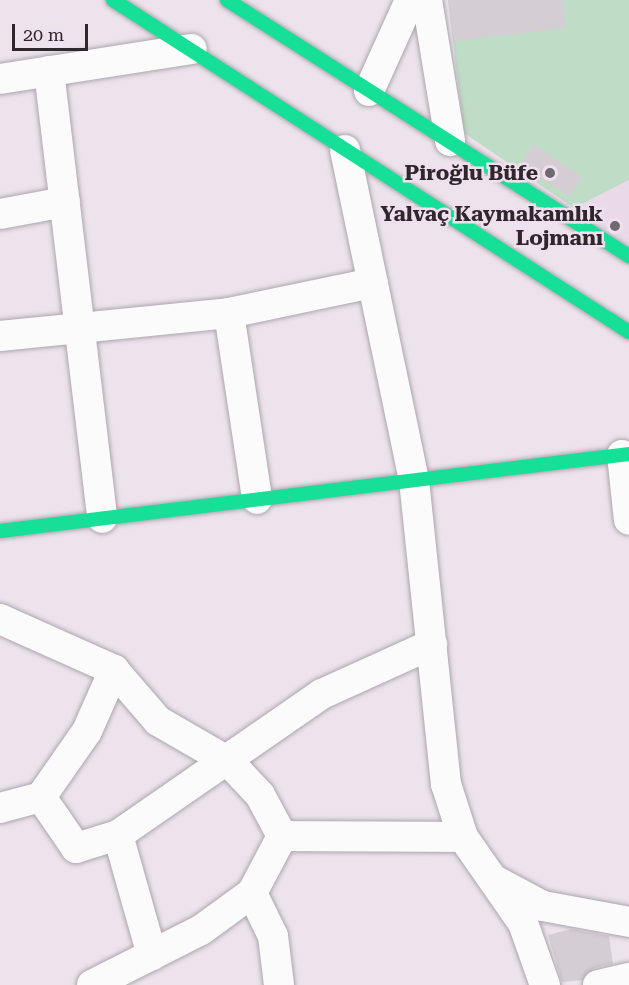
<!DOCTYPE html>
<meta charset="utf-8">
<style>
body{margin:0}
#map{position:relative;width:629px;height:985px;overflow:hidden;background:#ece3ec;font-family:"Roboto Serif",serif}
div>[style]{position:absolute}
.built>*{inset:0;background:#e9d9e9}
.green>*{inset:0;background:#bfdcc6}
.building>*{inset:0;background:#d4cdd4}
.roads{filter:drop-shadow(0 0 2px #ada6ad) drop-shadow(0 0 2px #ada6ad)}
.street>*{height:30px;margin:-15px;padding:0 15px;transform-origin:15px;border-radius:15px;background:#fcfbfc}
.fast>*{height:14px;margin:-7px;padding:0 7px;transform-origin:7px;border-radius:7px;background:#16e098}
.dots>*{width:16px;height:16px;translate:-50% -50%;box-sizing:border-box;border:3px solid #f0dfef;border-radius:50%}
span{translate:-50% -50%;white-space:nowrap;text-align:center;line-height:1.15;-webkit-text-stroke:5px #f0dfef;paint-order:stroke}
.poi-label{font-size:21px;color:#2e282d;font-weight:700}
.right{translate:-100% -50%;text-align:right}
.scale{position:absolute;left:12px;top:24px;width:76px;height:27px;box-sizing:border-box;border:3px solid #2e282d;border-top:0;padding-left:8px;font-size:18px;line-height:21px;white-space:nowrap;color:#2e282d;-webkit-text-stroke:4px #f0dfef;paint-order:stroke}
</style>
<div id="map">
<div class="built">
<div style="clip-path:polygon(629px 180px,629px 244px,574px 208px)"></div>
</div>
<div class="green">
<div style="clip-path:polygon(448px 0,629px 0,629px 180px,574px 208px,464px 133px)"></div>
</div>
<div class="building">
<div style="clip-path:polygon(448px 0,563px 0,566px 28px,453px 41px)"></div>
<div style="clip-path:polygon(534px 144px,582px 177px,569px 196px,520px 165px)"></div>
<div style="clip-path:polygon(571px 929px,609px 936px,613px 964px,594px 968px,582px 980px,562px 982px,548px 935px)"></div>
</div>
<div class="roads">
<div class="street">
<div style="left:427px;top:0;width:143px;rotate:80.7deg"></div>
<div style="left:49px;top:71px;width:450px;rotate:83.2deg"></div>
<div style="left:0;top:79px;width:194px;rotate:-8.9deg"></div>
<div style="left:369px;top:91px;width:100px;rotate:-65.7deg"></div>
<div style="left:345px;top:150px;width:337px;rotate:78.2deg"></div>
<div style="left:414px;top:480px;width:306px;rotate:84deg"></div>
<div style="left:446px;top:784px;width:56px;rotate:72.2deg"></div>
<div style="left:463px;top:837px;width:105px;rotate:55.1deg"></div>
<div style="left:523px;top:923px;width:66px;rotate:70.5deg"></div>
<div style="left:0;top:214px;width:66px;rotate:-10.5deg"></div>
<div style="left:229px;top:313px;width:188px;rotate:81.4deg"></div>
<div style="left:0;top:336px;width:230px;rotate:-5.7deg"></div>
<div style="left:229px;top:313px;width:147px;rotate:-11.8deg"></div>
<div style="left:622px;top:455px;width:65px;rotate:83.9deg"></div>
<div style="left:0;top:619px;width:125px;rotate:24.1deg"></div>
<div style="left:114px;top:670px;width:67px;rotate:49.2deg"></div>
<div style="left:158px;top:721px;width:82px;rotate:30deg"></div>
<div style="left:229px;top:762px;width:45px;rotate:46.8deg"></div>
<div style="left:260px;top:795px;width:47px;rotate:61.8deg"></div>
<div style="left:282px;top:836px;width:181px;rotate:0.3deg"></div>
<div style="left:41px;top:797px;width:62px;rotate:55.5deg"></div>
<div style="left:76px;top:848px;width:44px;rotate:-17.2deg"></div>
<div style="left:118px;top:835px;width:248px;rotate:-34.7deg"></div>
<div style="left:322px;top:694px;width:121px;rotate:-24.4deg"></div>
<div style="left:0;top:808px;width:42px;rotate:-15deg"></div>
<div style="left:41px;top:797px;width:80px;rotate:-55.1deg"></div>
<div style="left:87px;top:731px;width:67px;rotate:-66.1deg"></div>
<div style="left:118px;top:835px;width:125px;rotate:74.2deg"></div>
<div style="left:496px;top:881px;width:53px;rotate:28deg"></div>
<div style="left:543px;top:906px;width:87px;rotate:10.5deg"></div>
<div style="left:252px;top:893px;width:48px;rotate:64deg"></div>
<div style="left:273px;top:936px;width:49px;rotate:83deg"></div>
<div style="left:92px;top:985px;width:122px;rotate:-26.8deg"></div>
<div style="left:201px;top:930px;width:63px;rotate:-36deg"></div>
<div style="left:252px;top:893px;width:64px;rotate:-62.2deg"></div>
<div style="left:598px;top:985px;width:32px;rotate:-13deg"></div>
</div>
<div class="fast">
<div style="left:113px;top:0;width:614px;rotate:32.76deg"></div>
<div style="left:227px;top:0;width:477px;rotate:32.5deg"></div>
<div style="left:0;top:531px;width:634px;rotate:-6.98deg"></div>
</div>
</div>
<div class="dots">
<div style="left:550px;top:173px;background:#706970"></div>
<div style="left:615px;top:226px;background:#706970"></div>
</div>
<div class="poi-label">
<span class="right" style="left:538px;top:173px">Piroğlu Büfe</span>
<span class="right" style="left:603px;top:226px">Yalvaç Kaymakamlık<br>Lojmanı</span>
</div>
<div class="scale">20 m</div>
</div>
